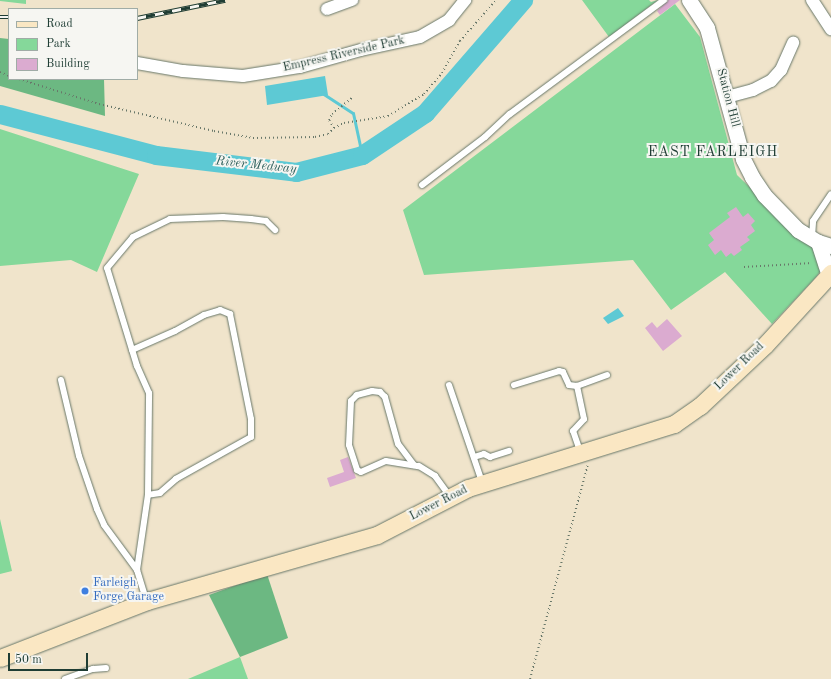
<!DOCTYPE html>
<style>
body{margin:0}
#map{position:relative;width:831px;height:679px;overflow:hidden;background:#f0e4cb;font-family:"Old Standard TT",serif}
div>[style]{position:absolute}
.green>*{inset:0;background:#85d89a}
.forest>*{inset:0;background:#6cb882}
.water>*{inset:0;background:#5dc9d4}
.stream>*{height:3px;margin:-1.5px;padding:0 1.5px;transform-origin:1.5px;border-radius:1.5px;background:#5dc9d4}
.river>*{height:19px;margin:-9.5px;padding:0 9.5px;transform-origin:9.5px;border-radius:9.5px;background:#5dc9d4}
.building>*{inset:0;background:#dbabd0}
.path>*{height:2px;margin-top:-1px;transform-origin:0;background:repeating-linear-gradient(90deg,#687769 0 1px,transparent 0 4px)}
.roads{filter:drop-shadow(0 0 1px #687769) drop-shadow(0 0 1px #687769)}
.service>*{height:6px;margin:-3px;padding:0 3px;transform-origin:3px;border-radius:3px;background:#fff}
.minor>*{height:12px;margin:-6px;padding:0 6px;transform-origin:6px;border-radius:6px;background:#fff}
.tertiary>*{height:15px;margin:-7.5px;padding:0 7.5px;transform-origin:7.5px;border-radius:7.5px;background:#fff}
.secondary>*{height:17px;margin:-8.5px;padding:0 8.5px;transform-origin:8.5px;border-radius:8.5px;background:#fae7c3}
.rail>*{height:4.5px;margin-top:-2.25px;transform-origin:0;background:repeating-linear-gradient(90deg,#f6f6f2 0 9px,#1f3d34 0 18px);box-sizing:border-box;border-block:1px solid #1f3d34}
.dots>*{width:11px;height:11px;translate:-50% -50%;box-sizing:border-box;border:2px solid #f6f6f2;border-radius:50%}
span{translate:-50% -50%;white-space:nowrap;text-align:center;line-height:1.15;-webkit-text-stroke:4px #f6f6f2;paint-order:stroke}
.street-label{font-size:12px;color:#1f3d34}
.shop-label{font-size:12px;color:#366cbe}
.left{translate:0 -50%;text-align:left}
.water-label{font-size:13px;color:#2e605c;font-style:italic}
.quarter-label{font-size:14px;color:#1f3d34;letter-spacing:1px}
.legend{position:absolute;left:8px;top:8px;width:130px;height:72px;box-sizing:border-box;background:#f6f6f2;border:1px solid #a0aca6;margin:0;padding:5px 7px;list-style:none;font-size:12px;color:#1f3d34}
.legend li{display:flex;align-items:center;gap:8px;height:20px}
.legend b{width:20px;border:1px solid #a0aca6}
.scale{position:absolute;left:8px;top:653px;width:80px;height:18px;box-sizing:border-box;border:2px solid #1f3d34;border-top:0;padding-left:5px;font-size:12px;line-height:14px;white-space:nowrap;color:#1f3d34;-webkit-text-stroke:3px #f6f6f2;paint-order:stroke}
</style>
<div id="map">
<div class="green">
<div style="clip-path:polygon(0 0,26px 0,26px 4px,0 1px)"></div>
<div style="clip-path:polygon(582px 0,649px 0,651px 2px,658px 0,609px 37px)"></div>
<div style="clip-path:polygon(675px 4px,700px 37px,737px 175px,821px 256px,818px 267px,821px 270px,817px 276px,772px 324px,725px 272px,671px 310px,633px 260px,424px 275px,403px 210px)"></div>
<div style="clip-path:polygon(0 129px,139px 174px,97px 272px,71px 260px,0 266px)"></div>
<div style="clip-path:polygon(0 519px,12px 571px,0 574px)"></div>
<div style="clip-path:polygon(240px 657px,248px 679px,188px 679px)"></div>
</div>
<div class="forest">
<div style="clip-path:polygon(0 38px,9px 39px,9px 79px,104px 79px,105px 116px,0 86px)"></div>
<div style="clip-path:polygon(267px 574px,288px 638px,240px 657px,209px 595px)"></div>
</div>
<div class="water">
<div style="clip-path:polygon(325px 76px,328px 95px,267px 105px,265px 86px)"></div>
<div style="clip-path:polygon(618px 308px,624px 316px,608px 324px,603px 318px)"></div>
</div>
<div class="stream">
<div style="left:322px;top:93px;width:37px;rotate:33deg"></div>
<div style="left:353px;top:113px;width:43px;rotate:77.9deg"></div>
</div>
<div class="river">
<div style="left:0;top:114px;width:161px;rotate:14.7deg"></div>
<div style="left:156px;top:155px;width:141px;rotate:6.9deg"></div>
<div style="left:296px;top:172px;width:68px;rotate:-14.4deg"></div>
<div style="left:362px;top:155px;width:76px;rotate:-33.7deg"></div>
<div style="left:425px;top:113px;width:150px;rotate:-49.1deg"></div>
</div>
<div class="building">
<div style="clip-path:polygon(668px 0,680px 0,660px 15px,657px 11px)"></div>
<div style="clip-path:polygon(736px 207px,743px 217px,748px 213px,755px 221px,751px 225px,755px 231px,747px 237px,750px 240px,740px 247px,742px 250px,734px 256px,731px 253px,726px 257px,721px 250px,715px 255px,708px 245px,714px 240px,709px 233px,730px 217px,727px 213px)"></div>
<div style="clip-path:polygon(667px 319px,682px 336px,663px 351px,645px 328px,652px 322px,657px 328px)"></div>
<div style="clip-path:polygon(348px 457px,356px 478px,330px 487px,327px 478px,344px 472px,340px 460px)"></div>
</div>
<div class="path">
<div style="left:0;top:72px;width:10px;rotate:24deg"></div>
<div style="left:19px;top:79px;width:84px;rotate:17.4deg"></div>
<div style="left:99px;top:104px;width:118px;rotate:13.2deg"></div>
<div style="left:214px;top:131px;width:40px;rotate:10deg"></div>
<div style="left:253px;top:138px;width:62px;rotate:-0.9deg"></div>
<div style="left:315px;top:137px;width:13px;rotate:-13deg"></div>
<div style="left:328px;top:134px;width:8px;rotate:-45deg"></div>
<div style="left:334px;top:128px;width:11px;rotate:-27deg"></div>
<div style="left:344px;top:123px;width:45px;rotate:-9deg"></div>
<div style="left:388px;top:116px;width:42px;rotate:-31.4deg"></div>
<div style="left:424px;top:94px;width:28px;rotate:-49deg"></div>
<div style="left:442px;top:73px;width:37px;rotate:-61deg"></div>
<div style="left:460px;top:41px;width:55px;rotate:-48.7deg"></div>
<div style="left:334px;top:128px;width:9px;rotate:-122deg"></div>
<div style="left:329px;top:120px;width:7px;rotate:-63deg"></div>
<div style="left:332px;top:114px;width:26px;rotate:-39deg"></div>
<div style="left:744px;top:267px;width:68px;rotate:-3.4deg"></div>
<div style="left:530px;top:679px;width:223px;rotate:-74.9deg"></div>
</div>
<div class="roads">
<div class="service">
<div style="left:422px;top:185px;width:79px;rotate:-37.3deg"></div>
<div style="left:485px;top:137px;width:34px;rotate:-43deg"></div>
<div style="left:510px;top:114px;width:192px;rotate:-36.5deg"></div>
<div style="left:812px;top:237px;width:16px;rotate:-86deg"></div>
<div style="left:813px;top:221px;width:32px;rotate:-56deg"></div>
<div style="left:132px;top:350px;width:47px;rotate:-23.8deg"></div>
<div style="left:175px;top:331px;width:33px;rotate:-29deg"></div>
<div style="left:204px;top:315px;width:17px;rotate:-17deg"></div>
<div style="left:220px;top:310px;width:11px;rotate:22deg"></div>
<div style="left:230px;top:314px;width:107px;rotate:78.7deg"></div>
<div style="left:251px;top:419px;width:18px;rotate:90deg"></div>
<div style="left:251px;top:437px;width:86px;rotate:150.8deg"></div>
<div style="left:176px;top:479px;width:21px;rotate:139deg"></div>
<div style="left:160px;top:493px;width:12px;rotate:171deg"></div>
<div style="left:61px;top:380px;width:78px;rotate:76.7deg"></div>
<div style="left:79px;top:456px;width:56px;rotate:71.2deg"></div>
<div style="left:97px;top:509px;width:17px;rotate:66deg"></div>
<div style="left:104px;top:525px;width:56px;rotate:53.7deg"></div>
<div style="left:137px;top:570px;width:30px;rotate:73deg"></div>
<div style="left:449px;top:385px;width:102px;rotate:71.2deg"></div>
<div style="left:514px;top:385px;width:47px;rotate:-17.3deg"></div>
<div style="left:559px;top:371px;width:4px;rotate:14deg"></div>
<div style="left:563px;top:372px;width:14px;rotate:65deg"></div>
<div style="left:569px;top:385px;width:8px;rotate:7deg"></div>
<div style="left:580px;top:451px;width:21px;rotate:-109deg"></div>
<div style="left:573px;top:431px;width:16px;rotate:-47deg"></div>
<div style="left:584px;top:419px;width:34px;rotate:-102deg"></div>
<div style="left:577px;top:386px;width:32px;rotate:-20deg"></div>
<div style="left:474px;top:457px;width:10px;rotate:-17deg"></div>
<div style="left:484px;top:454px;width:7px;rotate:27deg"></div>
<div style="left:490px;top:457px;width:20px;rotate:-18deg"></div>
<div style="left:414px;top:465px;width:26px;rotate:-127deg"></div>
<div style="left:398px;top:444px;width:49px;rotate:-105.5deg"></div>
<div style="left:385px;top:397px;width:7px;rotate:-135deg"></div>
<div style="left:380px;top:392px;width:8px;rotate:-173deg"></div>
<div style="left:372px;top:391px;width:16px;rotate:165deg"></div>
<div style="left:357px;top:395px;width:8px;rotate:135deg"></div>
<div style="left:351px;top:401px;width:44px;rotate:92.6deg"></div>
<div style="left:349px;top:445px;width:26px;rotate:72deg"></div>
<div style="left:357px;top:470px;width:4px;rotate:27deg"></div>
<div style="left:361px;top:472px;width:27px;rotate:-24deg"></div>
<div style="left:386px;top:461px;width:33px;rotate:9deg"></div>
<div style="left:419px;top:466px;width:19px;rotate:32deg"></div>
<div style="left:435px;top:476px;width:26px;rotate:54deg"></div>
<div style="left:137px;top:570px;width:76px;rotate:-81.7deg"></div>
<div style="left:148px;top:495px;width:102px;rotate:-89.4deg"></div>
<div style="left:149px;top:393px;width:30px;rotate:-114deg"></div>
<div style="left:137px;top:366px;width:102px;rotate:-107deg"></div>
<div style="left:107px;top:268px;width:40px;rotate:-50deg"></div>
<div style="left:133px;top:237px;width:41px;rotate:-25.9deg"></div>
<div style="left:170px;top:219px;width:53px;rotate:-2.2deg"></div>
<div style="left:223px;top:217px;width:28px;rotate:4deg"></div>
<div style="left:251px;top:219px;width:15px;rotate:8deg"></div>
<div style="left:266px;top:221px;width:13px;rotate:45deg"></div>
<div style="left:65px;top:679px;width:30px;rotate:-20deg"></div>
<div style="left:93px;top:669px;width:13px;rotate:-4deg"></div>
</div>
<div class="minor">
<div style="left:812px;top:0;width:35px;rotate:57deg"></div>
<div style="left:327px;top:9px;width:27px;rotate:-20deg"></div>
<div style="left:137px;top:63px;width:47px;rotate:9.9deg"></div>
<div style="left:183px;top:71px;width:60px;rotate:4.8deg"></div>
<div style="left:243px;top:76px;width:58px;rotate:-9deg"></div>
<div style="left:300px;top:67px;width:63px;rotate:-15.6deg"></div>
<div style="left:361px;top:50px;width:60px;rotate:-12.4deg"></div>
<div style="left:420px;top:37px;width:34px;rotate:-30deg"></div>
<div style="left:449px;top:20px;width:26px;rotate:-51deg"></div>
<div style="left:727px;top:97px;width:27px;rotate:-15deg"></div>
<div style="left:753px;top:90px;width:20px;rotate:-27deg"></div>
<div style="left:771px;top:81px;width:15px;rotate:-48deg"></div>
<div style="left:781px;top:70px;width:30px;rotate:-66deg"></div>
</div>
<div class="tertiary">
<div style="left:689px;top:0;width:33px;rotate:57deg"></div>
<div style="left:707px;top:28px;width:136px;rotate:74.6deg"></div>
<div style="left:743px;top:159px;width:20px;rotate:63deg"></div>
<div style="left:752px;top:177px;width:22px;rotate:56deg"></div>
<div style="left:764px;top:195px;width:49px;rotate:45.8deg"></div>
<div style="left:798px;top:230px;width:23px;rotate:31deg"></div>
<div style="left:818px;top:242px;width:14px;rotate:17deg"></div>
<div style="left:818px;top:242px;width:35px;rotate:72deg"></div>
</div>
<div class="secondary">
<div style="left:0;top:658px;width:158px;rotate:-21.2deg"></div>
<div style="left:147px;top:601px;width:239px;rotate:-16deg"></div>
<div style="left:377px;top:535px;width:102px;rotate:-27.3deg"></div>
<div style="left:468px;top:488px;width:216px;rotate:-17.3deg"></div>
<div style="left:674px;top:424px;width:32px;rotate:-35deg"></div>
<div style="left:700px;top:406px;width:89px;rotate:-43.2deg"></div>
<div style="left:765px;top:345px;width:98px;rotate:-47.5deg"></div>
</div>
</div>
<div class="rail">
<div style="left:0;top:17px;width:9px"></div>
<div style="left:137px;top:18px;width:90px;rotate:-11.6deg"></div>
</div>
<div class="dots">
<div style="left:85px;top:591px;background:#3f7fe0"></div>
</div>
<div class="street-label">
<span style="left:344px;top:55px;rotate:-13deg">Empress Riverside Park</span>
<span style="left:727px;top:98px;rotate:75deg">Station Hill</span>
<span style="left:740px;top:367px;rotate:-44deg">Lower Road</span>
<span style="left:439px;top:504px;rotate:-27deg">Lower Road</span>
</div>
<div class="shop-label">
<span class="left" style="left:93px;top:591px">Farleigh<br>Forge Garage</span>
</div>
<div class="water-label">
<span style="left:256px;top:166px;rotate:6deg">River Medway</span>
</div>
<div class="quarter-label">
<span style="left:713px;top:152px">EAST FARLEIGH</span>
</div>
<ul class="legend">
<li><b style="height:5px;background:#fae7c3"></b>Road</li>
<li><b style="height:11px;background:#85d89a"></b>Park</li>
<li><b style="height:11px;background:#dbabd0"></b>Building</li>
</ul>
<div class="scale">50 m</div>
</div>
